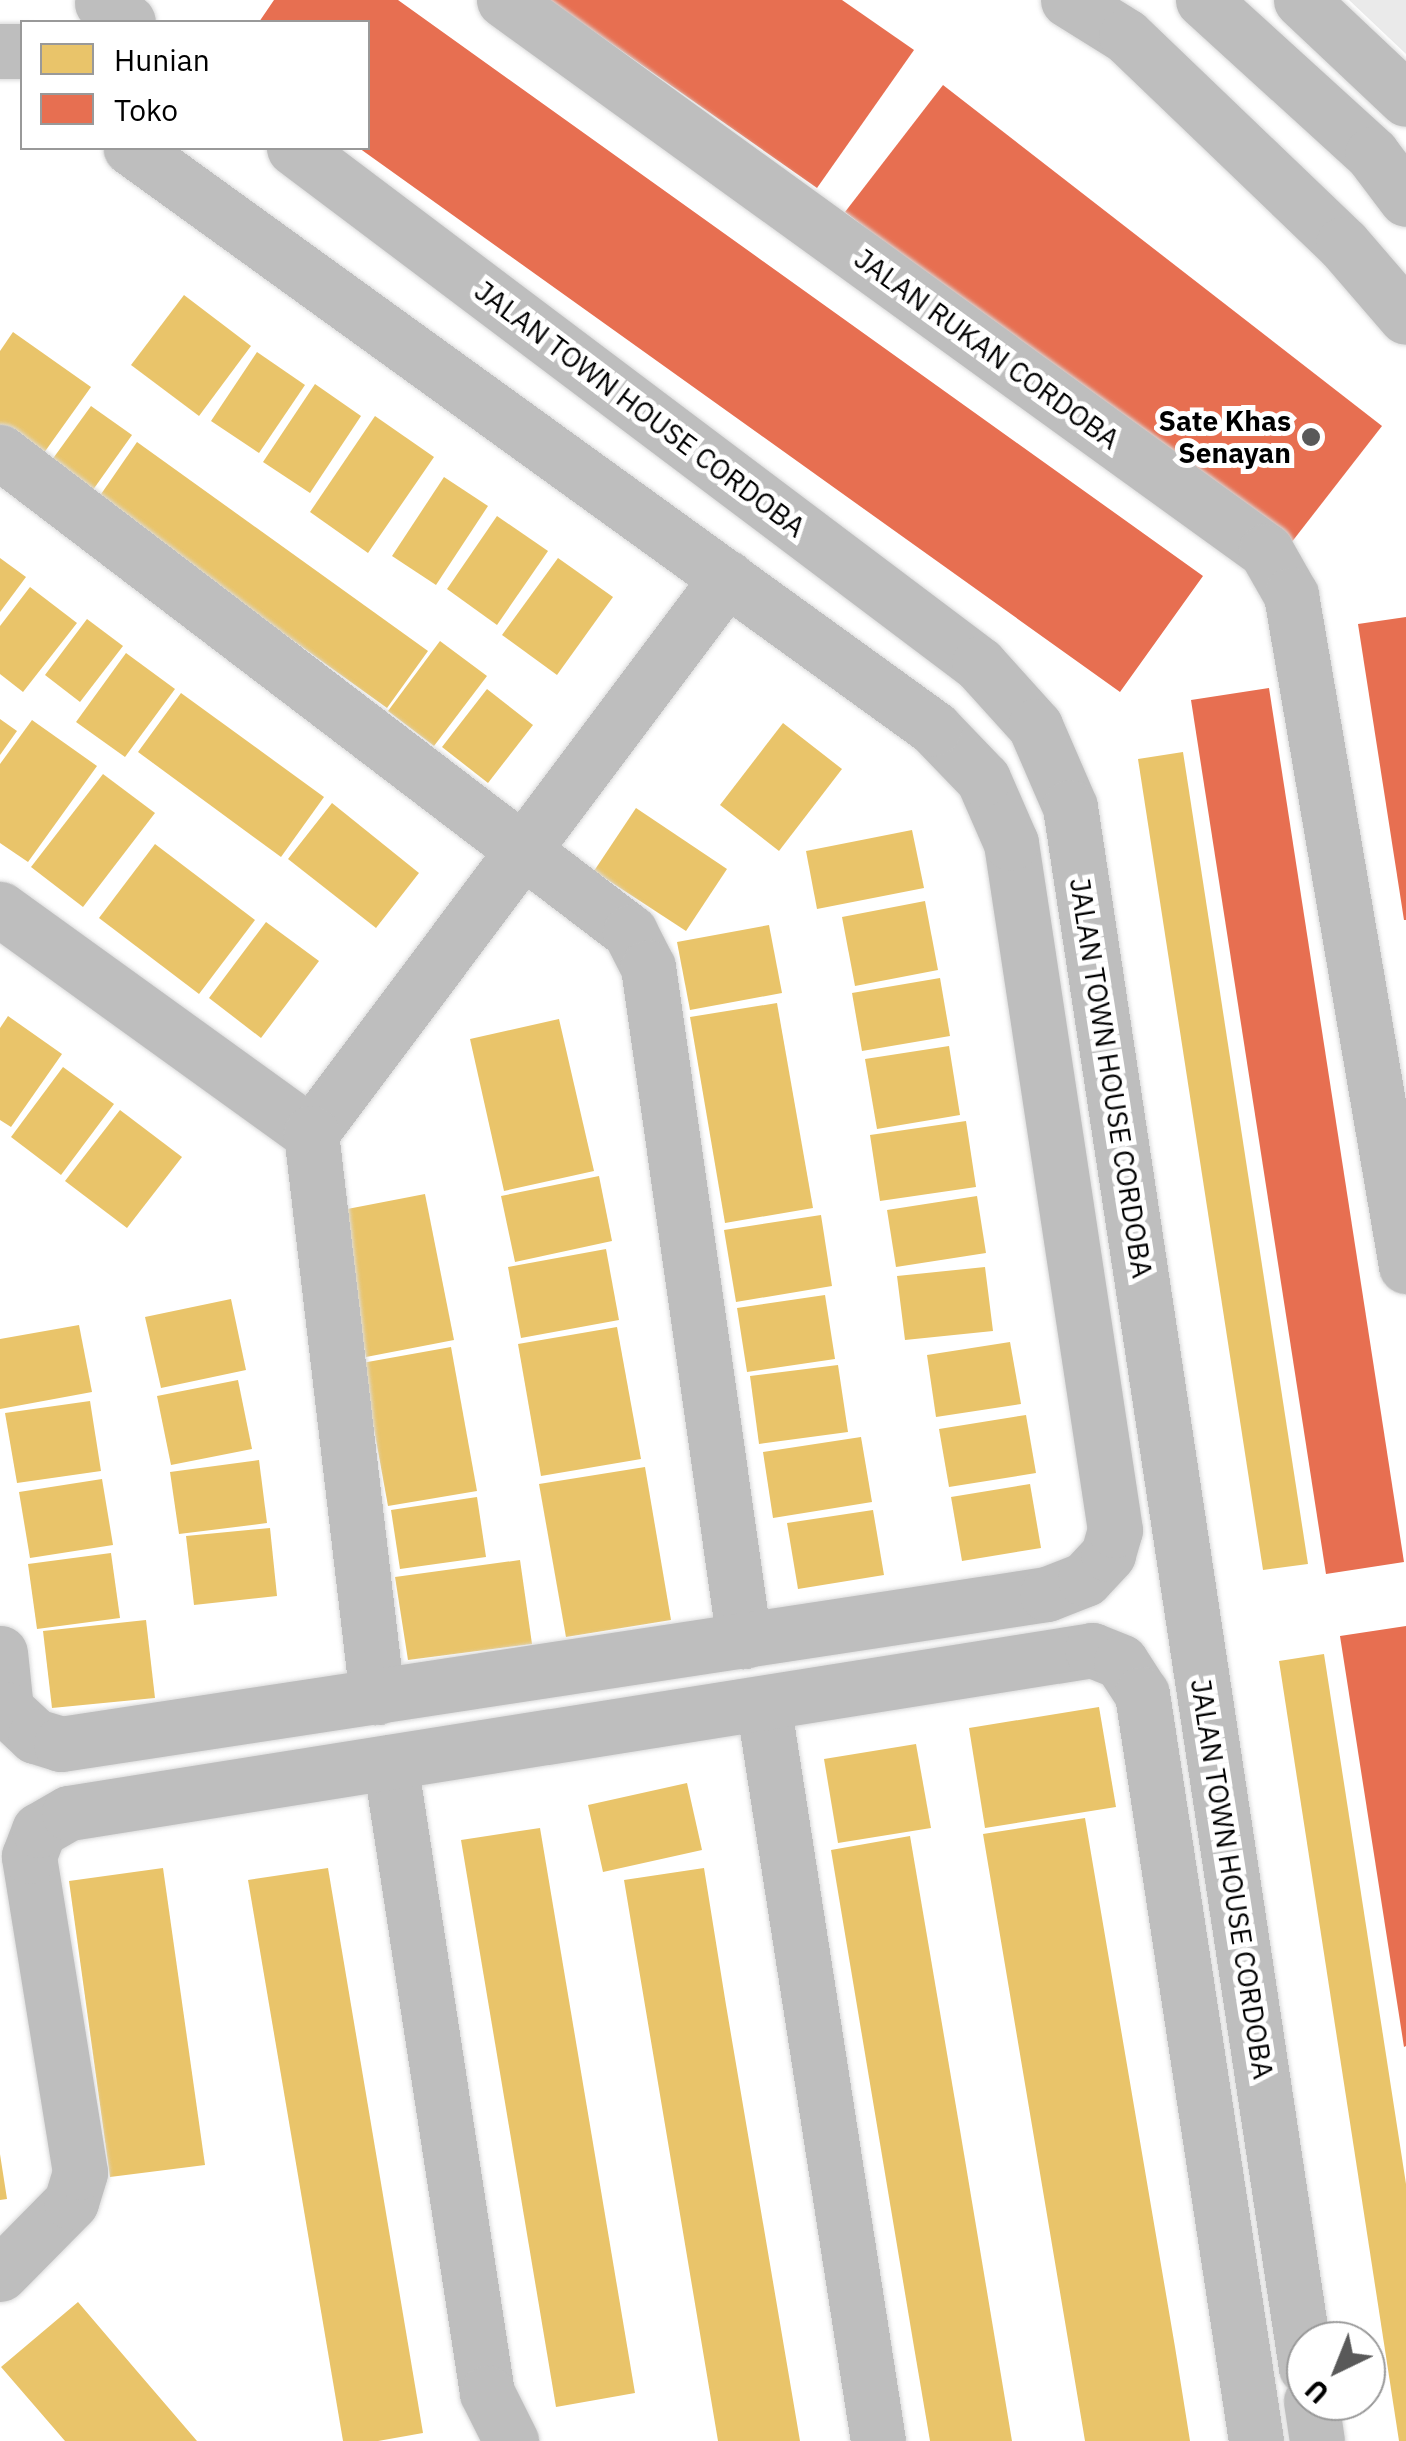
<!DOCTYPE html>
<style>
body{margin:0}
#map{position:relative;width:1406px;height:2441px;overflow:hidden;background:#fff;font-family:"IBM Plex Sans",sans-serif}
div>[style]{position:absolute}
.green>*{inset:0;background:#eaeaea}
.homes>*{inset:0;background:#e9c46a}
.shops>*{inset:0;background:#e76f51}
.roads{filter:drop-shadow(0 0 2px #dbdbdb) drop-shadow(0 0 2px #dbdbdb)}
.minor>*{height:55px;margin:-27.5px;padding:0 27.5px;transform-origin:27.5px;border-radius:27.5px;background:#bebebe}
.major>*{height:55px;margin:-27.5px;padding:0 27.5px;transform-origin:27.5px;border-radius:27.5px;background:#bdbdbd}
.dots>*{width:28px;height:28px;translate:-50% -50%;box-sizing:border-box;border:5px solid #fff;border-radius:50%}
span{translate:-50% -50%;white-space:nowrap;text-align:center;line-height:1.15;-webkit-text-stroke:10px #fff;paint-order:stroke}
.street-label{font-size:28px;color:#000}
.poi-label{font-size:28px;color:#000;font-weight:700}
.right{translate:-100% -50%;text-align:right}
.legend{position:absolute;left:20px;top:20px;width:350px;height:130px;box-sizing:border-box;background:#fff;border:2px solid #999;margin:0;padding:12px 18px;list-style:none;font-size:30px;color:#000}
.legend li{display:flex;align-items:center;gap:20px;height:50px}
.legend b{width:50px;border:2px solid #999}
.north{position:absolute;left:1286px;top:2321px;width:100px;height:100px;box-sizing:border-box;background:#fff;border:2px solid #999;border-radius:50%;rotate:223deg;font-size:28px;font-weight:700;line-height:40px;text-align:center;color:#000}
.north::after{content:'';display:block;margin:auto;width:35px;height:45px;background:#595959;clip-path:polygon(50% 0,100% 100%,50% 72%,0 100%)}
</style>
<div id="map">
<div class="green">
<div style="clip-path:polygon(1349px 0,1406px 0,1406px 54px)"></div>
</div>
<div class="homes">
<div style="clip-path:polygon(184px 295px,251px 346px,199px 416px,131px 365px)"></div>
<div style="clip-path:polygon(13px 332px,91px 387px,41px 457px,0 428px,0 351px)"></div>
<div style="clip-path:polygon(257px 352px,305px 385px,259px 453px,211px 421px)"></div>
<div style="clip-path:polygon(315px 384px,361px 416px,310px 493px,263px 462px)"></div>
<div style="clip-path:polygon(91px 406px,132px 435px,90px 494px,49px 464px)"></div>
<div style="clip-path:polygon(375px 416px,434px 457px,368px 553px,310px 512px)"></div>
<div style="clip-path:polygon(137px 442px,428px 651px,387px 708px,97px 500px)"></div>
<div style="clip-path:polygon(444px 477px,488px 506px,436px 585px,392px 556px)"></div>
<div style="clip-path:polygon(497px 516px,548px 551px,497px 625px,447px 589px)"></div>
<div style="clip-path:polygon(0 558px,26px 577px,0 612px)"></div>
<div style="clip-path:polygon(558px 558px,613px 597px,557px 675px,502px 635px)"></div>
<div style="clip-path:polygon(30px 587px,77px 623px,23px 692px,0 674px,0 626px)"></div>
<div style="clip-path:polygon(87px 619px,123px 646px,80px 702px,45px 675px)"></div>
<div style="clip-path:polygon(440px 641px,487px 676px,434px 746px,388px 711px)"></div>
<div style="clip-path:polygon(126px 653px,175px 689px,125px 757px,76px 722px)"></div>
<div style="clip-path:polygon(487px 689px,533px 725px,488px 783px,442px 747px)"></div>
<div style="clip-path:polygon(181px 693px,324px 797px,281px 857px,138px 752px)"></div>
<div style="clip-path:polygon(0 719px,17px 731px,0 755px)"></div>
<div style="clip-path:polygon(32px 720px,97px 766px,28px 862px,0 843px,0 764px)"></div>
<div style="clip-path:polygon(783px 723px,842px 769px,779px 851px,720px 805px)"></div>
<div style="clip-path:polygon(1183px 752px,1308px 1564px,1263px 1570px,1138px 759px)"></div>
<div style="clip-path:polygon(103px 774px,155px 813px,83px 907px,31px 867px)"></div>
<div style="clip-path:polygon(332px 803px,419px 873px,376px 928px,288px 859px)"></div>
<div style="clip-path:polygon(636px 808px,727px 869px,686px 931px,594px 871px)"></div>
<div style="clip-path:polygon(912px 830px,924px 888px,817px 909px,806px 851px)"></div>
<div style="clip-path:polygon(155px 844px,255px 920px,199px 994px,99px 918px)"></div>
<div style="clip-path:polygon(925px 901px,938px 970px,855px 986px,842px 917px)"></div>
<div style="clip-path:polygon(266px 922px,319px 961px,261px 1038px,209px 998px)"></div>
<div style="clip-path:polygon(769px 925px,782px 993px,690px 1010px,677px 942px)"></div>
<div style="clip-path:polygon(940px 978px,950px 1036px,862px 1051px,852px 993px)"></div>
<div style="clip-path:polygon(777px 1003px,813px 1208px,725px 1223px,690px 1017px)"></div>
<div style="clip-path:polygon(8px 1016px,62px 1054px,11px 1127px,0 1120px,0 1028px)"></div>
<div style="clip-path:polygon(559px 1019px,594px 1171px,504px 1191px,470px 1039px)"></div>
<div style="clip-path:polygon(949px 1046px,960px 1115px,877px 1129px,865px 1059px)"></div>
<div style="clip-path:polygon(63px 1067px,114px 1104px,61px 1175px,11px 1137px)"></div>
<div style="clip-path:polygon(120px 1110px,182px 1157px,127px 1228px,65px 1181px)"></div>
<div style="clip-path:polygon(966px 1121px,976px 1187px,880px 1201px,870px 1135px)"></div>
<div style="clip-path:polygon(599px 1176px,612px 1241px,515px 1262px,501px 1196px)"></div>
<div style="clip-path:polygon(425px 1194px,454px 1340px,366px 1357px,337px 1211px)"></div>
<div style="clip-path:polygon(977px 1196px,986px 1253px,896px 1267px,887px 1210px)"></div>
<div style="clip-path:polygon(821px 1215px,832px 1286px,736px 1302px,724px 1230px)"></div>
<div style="clip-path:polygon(606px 1249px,619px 1320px,521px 1338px,508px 1267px)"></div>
<div style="clip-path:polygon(985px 1267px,993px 1331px,905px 1340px,897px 1276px)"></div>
<div style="clip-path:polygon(825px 1295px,835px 1359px,747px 1372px,737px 1308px)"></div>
<div style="clip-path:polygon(231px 1299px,246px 1370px,161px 1388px,145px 1317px)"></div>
<div style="clip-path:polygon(79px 1325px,92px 1392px,0 1409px,0 1339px)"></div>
<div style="clip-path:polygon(617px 1327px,641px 1459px,541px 1476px,518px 1344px)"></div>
<div style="clip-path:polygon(1010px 1342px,1021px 1404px,936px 1417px,927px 1355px)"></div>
<div style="clip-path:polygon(451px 1347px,477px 1491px,388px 1506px,362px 1363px)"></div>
<div style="clip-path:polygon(838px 1365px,848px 1432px,759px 1444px,750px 1376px)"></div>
<div style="clip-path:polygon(238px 1380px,252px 1449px,171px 1465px,157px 1396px)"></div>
<div style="clip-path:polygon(90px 1401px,101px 1471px,17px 1483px,5px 1413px)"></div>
<div style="clip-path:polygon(1026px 1415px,1036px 1473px,949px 1487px,939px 1429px)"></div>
<div style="clip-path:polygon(861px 1437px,872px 1502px,773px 1518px,763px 1452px)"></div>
<div style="clip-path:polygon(259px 1460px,267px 1523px,179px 1534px,170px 1472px)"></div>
<div style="clip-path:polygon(645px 1467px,671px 1620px,566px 1637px,539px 1484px)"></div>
<div style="clip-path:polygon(102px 1479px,113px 1545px,30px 1558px,19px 1492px)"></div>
<div style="clip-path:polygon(1030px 1484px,1041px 1548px,962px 1561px,951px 1497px)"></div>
<div style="clip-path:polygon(477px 1497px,486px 1557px,400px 1569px,391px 1510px)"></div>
<div style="clip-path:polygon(873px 1510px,884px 1575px,798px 1589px,787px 1523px)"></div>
<div style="clip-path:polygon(270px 1528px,277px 1596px,194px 1605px,186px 1536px)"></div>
<div style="clip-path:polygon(111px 1553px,120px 1618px,37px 1629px,28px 1564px)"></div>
<div style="clip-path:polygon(520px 1560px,532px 1644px,408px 1660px,395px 1577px)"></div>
<div style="clip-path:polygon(146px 1620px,155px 1698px,52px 1708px,43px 1631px)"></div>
<div style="clip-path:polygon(1324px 1654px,1406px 2184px,1406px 2441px,1399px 2441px,1279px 1661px)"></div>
<div style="clip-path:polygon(1099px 1707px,1116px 1807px,985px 1828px,969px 1728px)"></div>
<div style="clip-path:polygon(916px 1744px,931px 1828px,838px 1843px,824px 1759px)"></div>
<div style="clip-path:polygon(687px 1783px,702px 1850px,603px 1872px,588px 1805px)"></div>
<div style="clip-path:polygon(1085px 1818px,1175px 2347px,1190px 2441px,1085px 2441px,1083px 2429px,983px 1834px)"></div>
<div style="clip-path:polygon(540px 1828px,635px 2393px,556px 2407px,461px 1840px)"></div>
<div style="clip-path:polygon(910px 1836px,960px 2130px,1012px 2441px,930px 2441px,914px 2347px,831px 1850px)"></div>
<div style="clip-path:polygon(163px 1868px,205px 2165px,110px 2177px,69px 1881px)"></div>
<div style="clip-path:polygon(328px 1868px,423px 2433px,378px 2441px,343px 2441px,248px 1880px)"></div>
<div style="clip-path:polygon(704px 1868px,726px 2005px,800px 2441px,718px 2441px,624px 1880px)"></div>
<div style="clip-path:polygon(0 2154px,7px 2199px,0 2200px)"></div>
<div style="clip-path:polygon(78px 2302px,136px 2370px,197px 2441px,65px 2441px,1px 2367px)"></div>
</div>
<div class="shops">
<div style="clip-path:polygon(274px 0,398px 0,1203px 576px,1120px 692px,359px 148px,368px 148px,368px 22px,259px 22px)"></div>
<div style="clip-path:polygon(549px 0,842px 0,914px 50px,817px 188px)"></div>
<div style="clip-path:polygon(943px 85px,1382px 426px,1284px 552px,845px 212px)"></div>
<div style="clip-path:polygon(1406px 617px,1406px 920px,1404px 920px,1358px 624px)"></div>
<div style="clip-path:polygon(1269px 688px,1404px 1562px,1326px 1574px,1191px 700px)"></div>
<div style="clip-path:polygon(1406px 1626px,1406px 2046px,1404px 2047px,1340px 1636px)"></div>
</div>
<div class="roads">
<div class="minor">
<div style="left:504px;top:0;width:940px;rotate:35.87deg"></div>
<div style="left:1266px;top:551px;width:51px;rotate:60.4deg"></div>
<div style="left:1291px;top:595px;width:681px;rotate:80.27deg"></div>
<div style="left:1068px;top:0;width:68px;rotate:31.8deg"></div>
<div style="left:1126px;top:36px;width:301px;rotate:43.8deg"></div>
<div style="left:1343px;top:244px;width:96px;rotate:49.2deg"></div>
<div style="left:102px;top:3px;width:32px;rotate:36deg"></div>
<div style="left:0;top:51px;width:22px"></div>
<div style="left:294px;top:148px;width:858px;rotate:36.99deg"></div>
<div style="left:979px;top:664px;width:84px;rotate:47.9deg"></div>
<div style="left:1035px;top:726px;width:88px;rotate:66.6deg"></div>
<div style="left:1070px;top:807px;width:1578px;rotate:81.4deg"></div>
<div style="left:0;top:452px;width:792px;rotate:37.3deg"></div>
<div style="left:630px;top:932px;width:39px;rotate:63deg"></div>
<div style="left:648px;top:967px;width:681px;rotate:81.89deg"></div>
<div style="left:0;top:909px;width:383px;rotate:35.8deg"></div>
<div style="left:311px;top:1133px;width:694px;rotate:-53.15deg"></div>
<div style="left:311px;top:1133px;width:568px;rotate:83.33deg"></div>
<div style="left:0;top:1653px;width:56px;rotate:83.9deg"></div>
<div style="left:6px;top:1709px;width:40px;rotate:43deg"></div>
<div style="left:35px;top:1736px;width:27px;rotate:17deg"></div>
<div style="left:61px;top:1744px;width:997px;rotate:-8.65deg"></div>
<div style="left:1047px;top:1594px;width:41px;rotate:-21.5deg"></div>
<div style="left:1085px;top:1579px;width:34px;rotate:-47deg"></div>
<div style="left:1108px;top:1554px;width:25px;rotate:-74deg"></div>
<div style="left:1115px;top:1530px;width:695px;rotate:-98.61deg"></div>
<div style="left:1011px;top:843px;width:70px;rotate:-113.6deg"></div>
<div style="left:983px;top:779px;width:71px;rotate:-133.9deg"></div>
<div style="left:934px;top:728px;width:991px;rotate:-144.16deg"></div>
<div style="left:763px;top:1703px;width:747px;rotate:81.14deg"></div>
<div style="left:390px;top:1762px;width:638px;rotate:81.26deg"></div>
<div style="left:487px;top:2393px;width:54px;rotate:63.4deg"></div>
<div style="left:0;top:2274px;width:101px;rotate:-45.4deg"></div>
<div style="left:71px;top:2202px;width:31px;rotate:-73deg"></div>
<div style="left:80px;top:2172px;width:320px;rotate:-99.2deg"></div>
<div style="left:29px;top:1856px;width:28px;rotate:-69deg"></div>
<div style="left:39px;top:1830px;width:34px;rotate:-30deg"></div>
<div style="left:69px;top:1813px;width:1036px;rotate:-9.05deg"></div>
<div style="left:1092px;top:1650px;width:31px;rotate:22deg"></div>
<div style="left:1121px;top:1662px;width:38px;rotate:57deg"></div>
<div style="left:1142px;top:1694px;width:756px;rotate:81.32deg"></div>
<div style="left:1311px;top:2401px;width:40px;rotate:81.5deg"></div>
</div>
<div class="major">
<div style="left:1203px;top:0;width:229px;rotate:42.3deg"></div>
<div style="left:1372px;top:154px;width:56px;rotate:52.9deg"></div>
<div style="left:1301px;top:0;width:144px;rotate:43.3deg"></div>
</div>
</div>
<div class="dots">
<div style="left:1311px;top:437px;background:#595959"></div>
</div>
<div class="street-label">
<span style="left:987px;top:349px;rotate:36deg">JALAN RUKAN CORDOBA</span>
<span style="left:640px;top:409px;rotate:37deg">JALAN TOWN HOUSE CORDOBA</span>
<span style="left:1111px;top:1078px;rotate:81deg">JALAN TOWN HOUSE CORDOBA</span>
<span style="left:1232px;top:1879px;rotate:81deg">JALAN TOWN HOUSE CORDOBA</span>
</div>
<div class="poi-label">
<span class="right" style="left:1291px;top:437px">Sate Khas<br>Senayan</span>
</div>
<ul class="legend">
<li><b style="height:28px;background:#e9c46a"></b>Hunian</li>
<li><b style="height:28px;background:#e76f51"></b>Toko</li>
</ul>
<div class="north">U</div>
</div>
